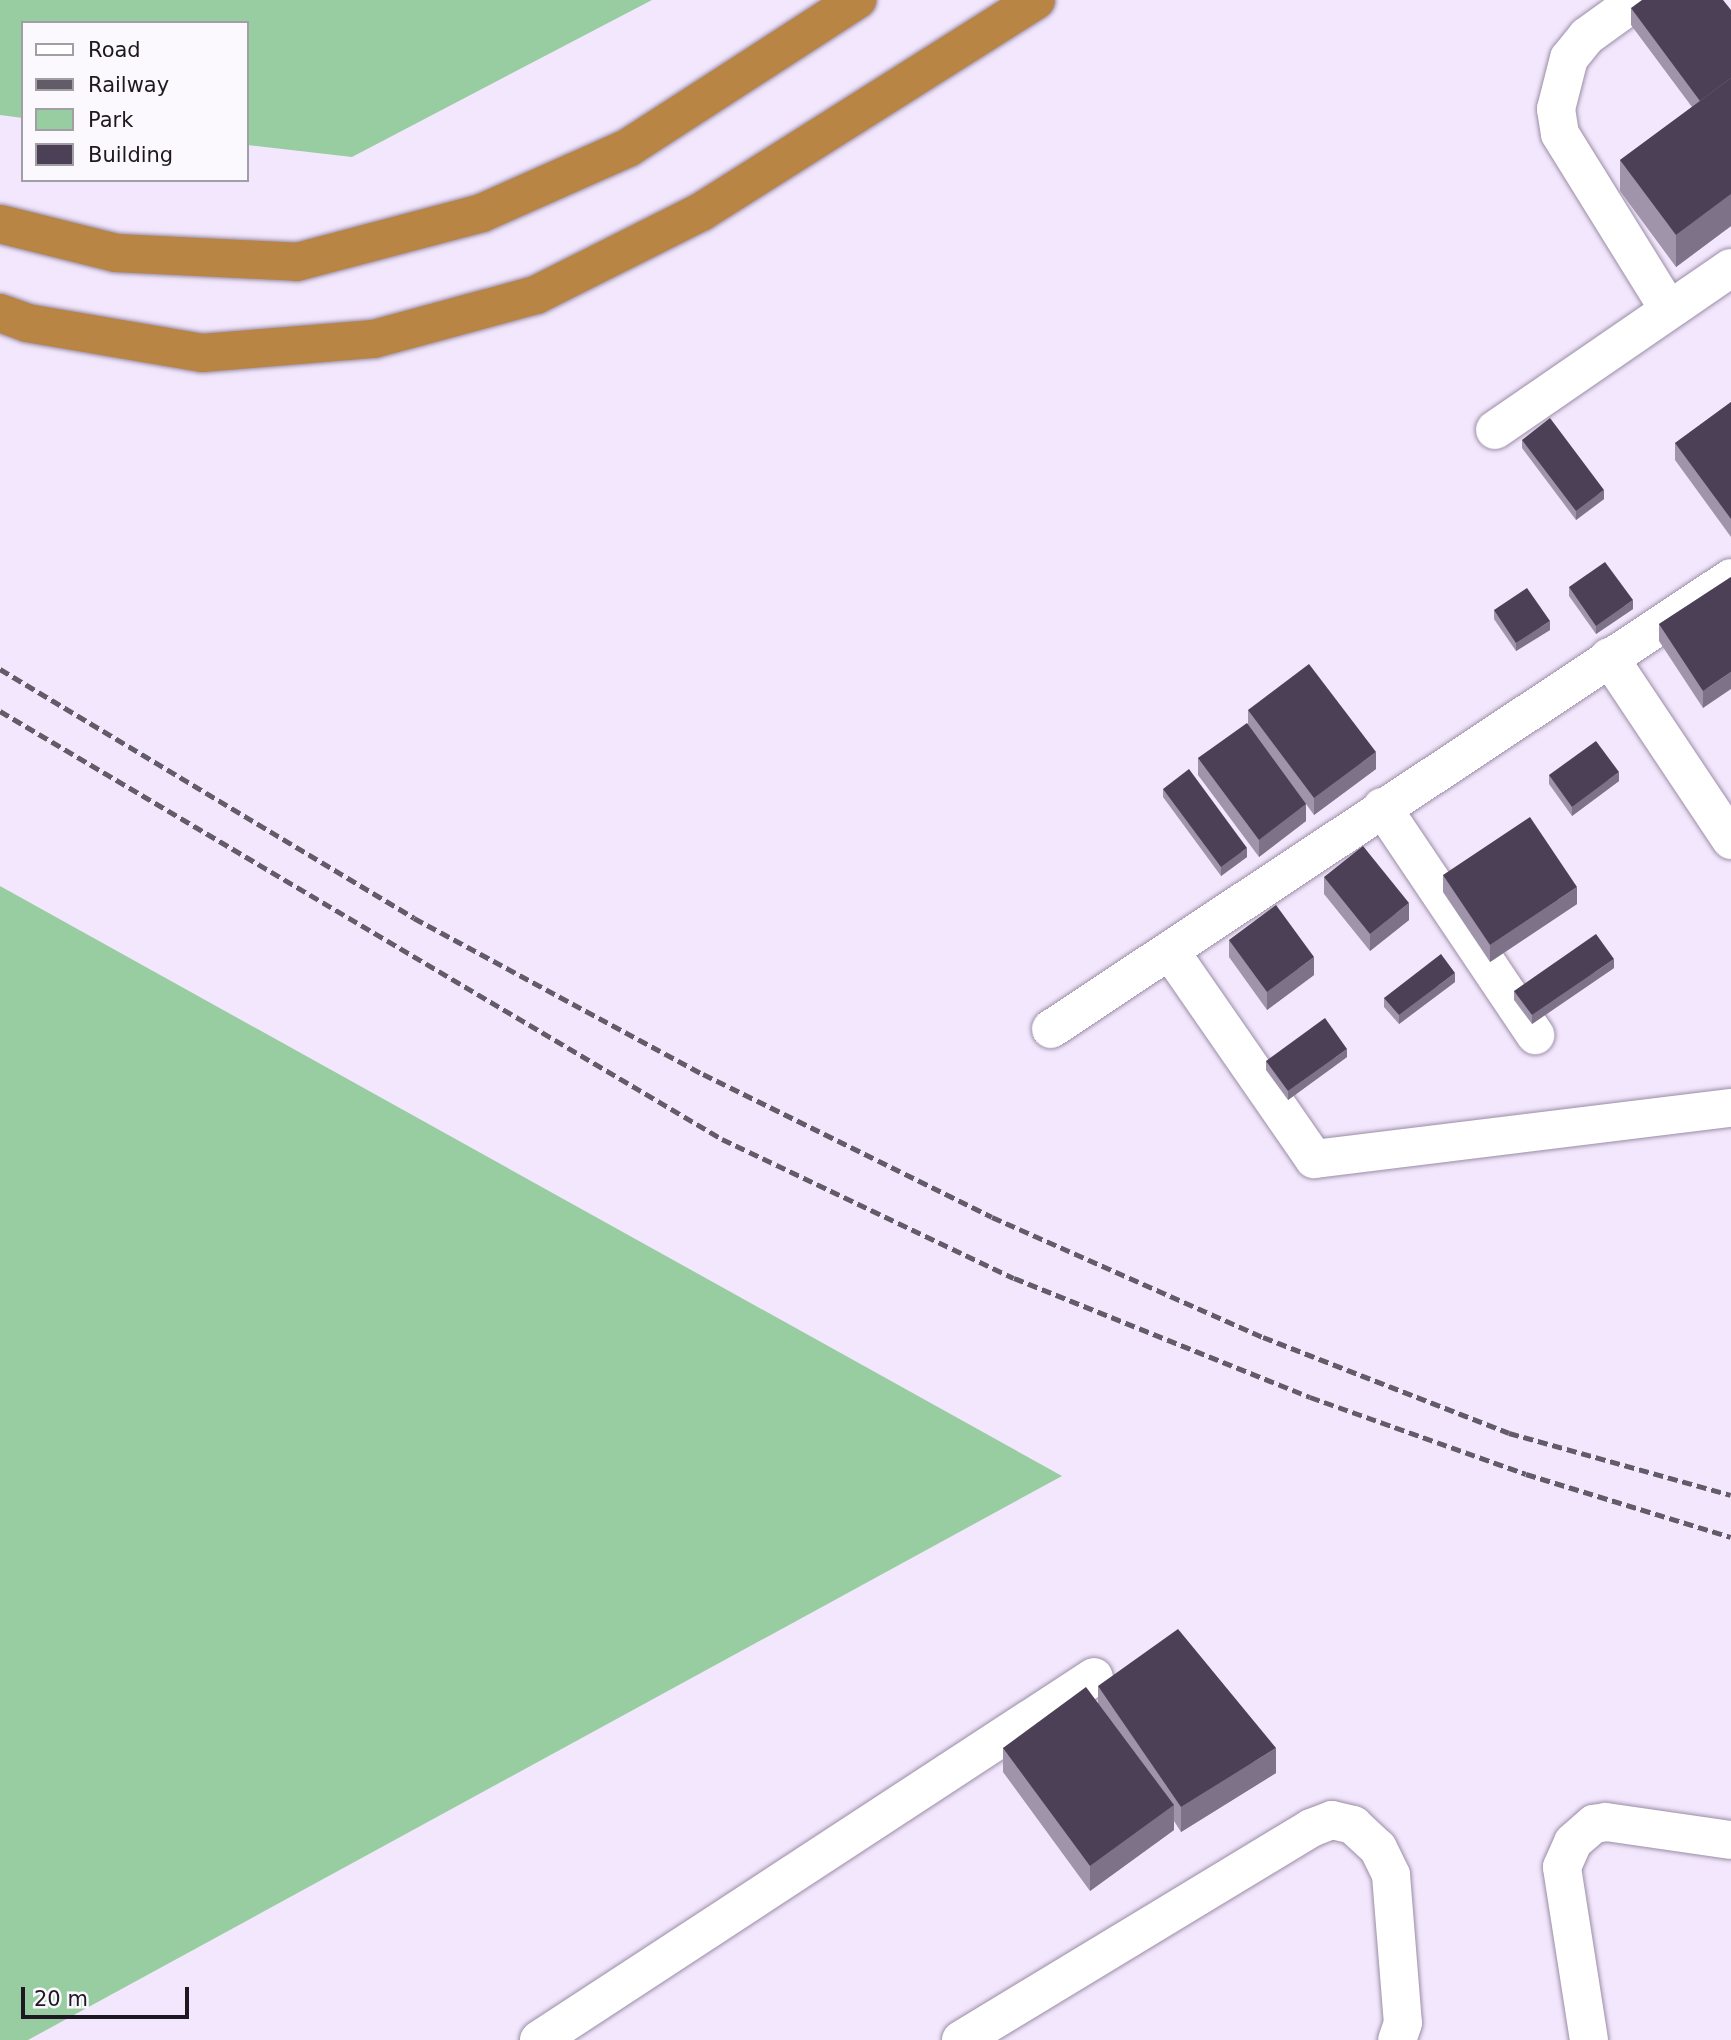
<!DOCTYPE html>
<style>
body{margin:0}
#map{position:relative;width:1731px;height:2040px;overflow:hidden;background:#f3e7fd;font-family:"DejaVu Sans",sans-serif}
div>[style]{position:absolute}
.green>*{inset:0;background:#98cda1}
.roads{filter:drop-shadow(0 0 2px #9a8da6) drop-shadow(0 0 2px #9a8da6)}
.minor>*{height:38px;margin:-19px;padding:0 19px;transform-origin:19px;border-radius:19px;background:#fff}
.highway>*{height:38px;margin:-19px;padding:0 19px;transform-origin:19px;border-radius:19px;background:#b98544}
.rail>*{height:5px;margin-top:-2.5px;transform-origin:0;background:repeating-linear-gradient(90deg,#625b68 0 10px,transparent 0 15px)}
.wall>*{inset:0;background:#a094aa}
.shaded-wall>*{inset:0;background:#7e7288}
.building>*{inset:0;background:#4c4056}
span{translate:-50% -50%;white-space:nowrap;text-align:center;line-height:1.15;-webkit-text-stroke:7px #fbf8fe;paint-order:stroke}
.legend{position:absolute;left:21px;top:21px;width:228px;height:161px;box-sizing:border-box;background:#fbf8fe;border:2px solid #a29ea6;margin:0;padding:9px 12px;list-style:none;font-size:21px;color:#1d1821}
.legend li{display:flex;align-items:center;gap:14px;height:35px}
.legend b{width:35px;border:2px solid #a29ea6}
.scale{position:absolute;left:21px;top:1987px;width:168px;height:32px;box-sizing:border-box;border:4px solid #1d1821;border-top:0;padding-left:9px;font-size:21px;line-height:24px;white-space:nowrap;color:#1d1821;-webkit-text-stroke:5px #fbf8fe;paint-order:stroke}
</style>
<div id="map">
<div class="green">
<div style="clip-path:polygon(0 0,652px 0,352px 157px,247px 145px,247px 23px,23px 23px,23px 118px,0 115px)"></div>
<div style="clip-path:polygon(0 886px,1062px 1476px,28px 2040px,0 2040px)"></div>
</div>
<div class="roads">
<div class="minor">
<div style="left:1637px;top:0;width:62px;rotate:144.2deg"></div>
<div style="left:1587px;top:36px;width:28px;rotate:129deg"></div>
<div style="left:1569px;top:58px;width:53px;rotate:104.3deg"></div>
<div style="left:1556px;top:109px;width:25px;rotate:81deg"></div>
<div style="left:1560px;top:134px;width:207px;rotate:58.2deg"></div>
<div style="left:1495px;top:430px;width:286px;rotate:-34.5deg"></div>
<div style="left:1609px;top:657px;width:220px;rotate:56.3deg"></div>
<div style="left:1382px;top:807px;width:275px;rotate:56.1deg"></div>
<div style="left:1170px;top:951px;width:253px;rotate:55.3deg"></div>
<div style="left:1314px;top:1159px;width:420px;rotate:-7deg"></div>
<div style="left:1051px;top:1029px;width:816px;rotate:-33.55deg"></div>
<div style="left:539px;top:2040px;width:663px;rotate:-33.19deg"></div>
<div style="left:961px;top:2040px;width:409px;rotate:-31.2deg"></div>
<div style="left:1311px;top:1828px;width:22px;rotate:-21deg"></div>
<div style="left:1332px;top:1820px;width:22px;rotate:13deg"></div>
<div style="left:1353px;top:1825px;width:34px;rotate:43deg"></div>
<div style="left:1378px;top:1848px;width:30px;rotate:64deg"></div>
<div style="left:1391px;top:1875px;width:148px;rotate:85.4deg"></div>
<div style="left:1403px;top:2023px;width:18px;rotate:109deg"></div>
<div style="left:1589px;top:2040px;width:175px;rotate:-98.9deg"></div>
<div style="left:1562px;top:1867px;width:27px;rotate:-66deg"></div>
<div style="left:1573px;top:1842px;width:28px;rotate:-41deg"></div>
<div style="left:1594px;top:1824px;width:12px;rotate:-9deg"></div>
<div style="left:1606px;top:1822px;width:126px;rotate:8.2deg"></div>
</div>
<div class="highway">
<div style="left:0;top:224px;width:120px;rotate:14deg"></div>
<div style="left:116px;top:253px;width:181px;rotate:2.8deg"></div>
<div style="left:297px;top:262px;width:191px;rotate:-14.8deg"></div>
<div style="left:482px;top:213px;width:160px;rotate:-24deg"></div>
<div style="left:628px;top:148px;width:273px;rotate:-32.9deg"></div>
<div style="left:0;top:313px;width:29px;rotate:20deg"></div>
<div style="left:27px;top:323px;width:178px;rotate:9.7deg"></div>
<div style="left:202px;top:353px;width:173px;rotate:-4.7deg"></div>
<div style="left:374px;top:339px;width:168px;rotate:-15.2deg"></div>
<div style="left:536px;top:295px;width:185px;rotate:-26.7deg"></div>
<div style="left:701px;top:212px;width:396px;rotate:-32.3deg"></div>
</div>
</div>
<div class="rail">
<div style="left:0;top:669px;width:483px;rotate:31deg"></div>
<div style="left:414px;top:918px;width:328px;rotate:28.4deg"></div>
<div style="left:703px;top:1074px;width:322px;rotate:26.3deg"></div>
<div style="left:992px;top:1217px;width:296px;rotate:23.9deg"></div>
<div style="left:1263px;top:1337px;width:264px;rotate:21.3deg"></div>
<div style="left:1509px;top:1433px;width:230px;rotate:15.6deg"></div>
<div style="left:0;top:711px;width:839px;rotate:30.66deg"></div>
<div style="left:722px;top:1139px;width:323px;rotate:25.5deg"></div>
<div style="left:1014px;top:1278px;width:319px;rotate:21.9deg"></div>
<div style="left:1310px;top:1397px;width:229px;rotate:19.6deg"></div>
<div style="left:1526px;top:1474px;width:214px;rotate:17.1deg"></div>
</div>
<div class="wall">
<div style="clip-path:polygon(1631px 8px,1731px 10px,1731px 226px,1676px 267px,1620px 191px,1620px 160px,1692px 107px,1631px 25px)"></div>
<div style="clip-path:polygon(1731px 402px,1731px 537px,1675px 460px,1675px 443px)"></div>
<div style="clip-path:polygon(1522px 440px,1604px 499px,1576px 520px,1522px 448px)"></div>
<div style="clip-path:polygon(1731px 577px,1703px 708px,1659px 641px,1659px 624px)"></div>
<div style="clip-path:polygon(1569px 587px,1633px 609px,1596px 634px,1569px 596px)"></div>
<div style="clip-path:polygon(1494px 610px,1550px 630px,1516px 651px,1494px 619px)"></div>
<div style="clip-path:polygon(1248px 710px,1376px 769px,1314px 815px,1306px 804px,1306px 821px,1259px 857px,1198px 775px,1198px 758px,1248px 724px)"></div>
<div style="clip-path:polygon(1549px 775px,1619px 781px,1572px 816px,1549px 784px)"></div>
<div style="clip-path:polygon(1163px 789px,1247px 857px,1221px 876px,1163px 797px)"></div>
<div style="clip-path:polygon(1443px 875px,1577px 904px,1490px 962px,1443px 892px)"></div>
<div style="clip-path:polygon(1324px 877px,1409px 920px,1370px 951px,1324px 894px)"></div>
<div style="clip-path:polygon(1229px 940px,1314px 975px,1267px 1010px,1229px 957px)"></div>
<div style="clip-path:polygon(1614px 968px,1532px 1024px,1514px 1000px,1514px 991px)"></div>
<div style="clip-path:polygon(1455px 982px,1399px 1024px,1384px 1007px,1384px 998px)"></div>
<div style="clip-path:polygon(1347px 1057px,1288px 1100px,1266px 1070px,1266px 1061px)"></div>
<div style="clip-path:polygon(1098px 1686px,1276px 1773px,1181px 1832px,1174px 1821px,1174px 1830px,1090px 1891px,1003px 1772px,1003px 1748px,1098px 1703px)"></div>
</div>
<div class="shaded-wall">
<div style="clip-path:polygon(1731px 194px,1731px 226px,1676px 267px,1676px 235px)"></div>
<div style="clip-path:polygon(1604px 490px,1604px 499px,1576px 520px,1576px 511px)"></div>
<div style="clip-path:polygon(1633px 600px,1633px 609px,1596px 634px,1596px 626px)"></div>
<div style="clip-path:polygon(1550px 621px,1550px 630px,1516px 651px,1516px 643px)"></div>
<div style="clip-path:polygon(1731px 672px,1731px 689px,1703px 708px,1703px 691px)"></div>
<div style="clip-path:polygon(1376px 752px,1376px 769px,1314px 815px,1314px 798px)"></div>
<div style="clip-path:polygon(1619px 772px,1619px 781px,1572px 816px,1572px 807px)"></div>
<div style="clip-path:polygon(1306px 804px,1306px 821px,1259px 857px,1259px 840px)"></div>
<div style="clip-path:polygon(1247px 848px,1247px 857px,1221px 876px,1221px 867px)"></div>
<div style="clip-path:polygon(1577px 887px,1577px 904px,1490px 962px,1490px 945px)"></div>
<div style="clip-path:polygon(1409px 903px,1409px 920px,1370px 951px,1370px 934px)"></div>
<div style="clip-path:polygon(1314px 957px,1314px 975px,1267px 1010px,1267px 992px)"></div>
<div style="clip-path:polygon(1614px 959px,1614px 968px,1532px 1024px,1532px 1015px)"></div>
<div style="clip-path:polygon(1455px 973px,1455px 982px,1399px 1024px,1399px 1015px)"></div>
<div style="clip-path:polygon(1347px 1049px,1347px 1057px,1288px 1100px,1288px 1091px)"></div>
<div style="clip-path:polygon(1276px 1748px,1276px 1773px,1181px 1832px,1181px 1807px)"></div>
<div style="clip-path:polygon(1174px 1805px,1174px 1830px,1090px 1891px,1090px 1866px)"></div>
</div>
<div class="building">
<div style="clip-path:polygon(1642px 0,1723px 0,1731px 10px,1731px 78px,1700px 101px,1631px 8px)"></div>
<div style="clip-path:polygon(1731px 78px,1731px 194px,1676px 235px,1620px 160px)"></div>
<div style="clip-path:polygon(1731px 402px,1731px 519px,1675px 443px)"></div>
<div style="clip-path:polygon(1550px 418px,1604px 490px,1576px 511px,1522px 440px)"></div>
<div style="clip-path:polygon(1605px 562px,1633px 600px,1596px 626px,1569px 587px)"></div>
<div style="clip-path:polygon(1731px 577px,1731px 672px,1703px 691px,1659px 624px)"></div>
<div style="clip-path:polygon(1527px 588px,1550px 621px,1516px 643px,1494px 610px)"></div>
<div style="clip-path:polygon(1309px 664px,1376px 752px,1314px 798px,1248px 710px)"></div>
<div style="clip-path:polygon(1247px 723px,1306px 804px,1259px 840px,1198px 758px)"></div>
<div style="clip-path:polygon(1596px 741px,1619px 772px,1572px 807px,1549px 775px)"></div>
<div style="clip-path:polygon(1189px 769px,1247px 848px,1221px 867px,1163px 789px)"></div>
<div style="clip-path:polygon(1530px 817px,1577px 887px,1490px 945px,1443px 875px)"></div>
<div style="clip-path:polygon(1363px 846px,1409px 903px,1370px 934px,1324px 877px)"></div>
<div style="clip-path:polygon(1276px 905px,1314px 957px,1267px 992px,1229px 940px)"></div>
<div style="clip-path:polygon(1596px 934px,1614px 959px,1532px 1015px,1514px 991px)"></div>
<div style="clip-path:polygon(1441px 954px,1455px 973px,1399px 1015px,1384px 998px)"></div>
<div style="clip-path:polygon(1325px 1018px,1347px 1049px,1288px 1091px,1266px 1061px)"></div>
<div style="clip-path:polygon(1178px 1629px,1276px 1748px,1181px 1807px,1098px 1686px)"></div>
<div style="clip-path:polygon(1086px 1687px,1174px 1805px,1090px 1866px,1003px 1748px)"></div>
</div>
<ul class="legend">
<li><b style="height:9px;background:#fff"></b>Road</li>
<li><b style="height:9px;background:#625b68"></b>Railway</li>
<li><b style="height:19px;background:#98cda1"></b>Park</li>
<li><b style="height:19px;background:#4c4056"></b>Building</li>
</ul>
<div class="scale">20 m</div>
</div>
